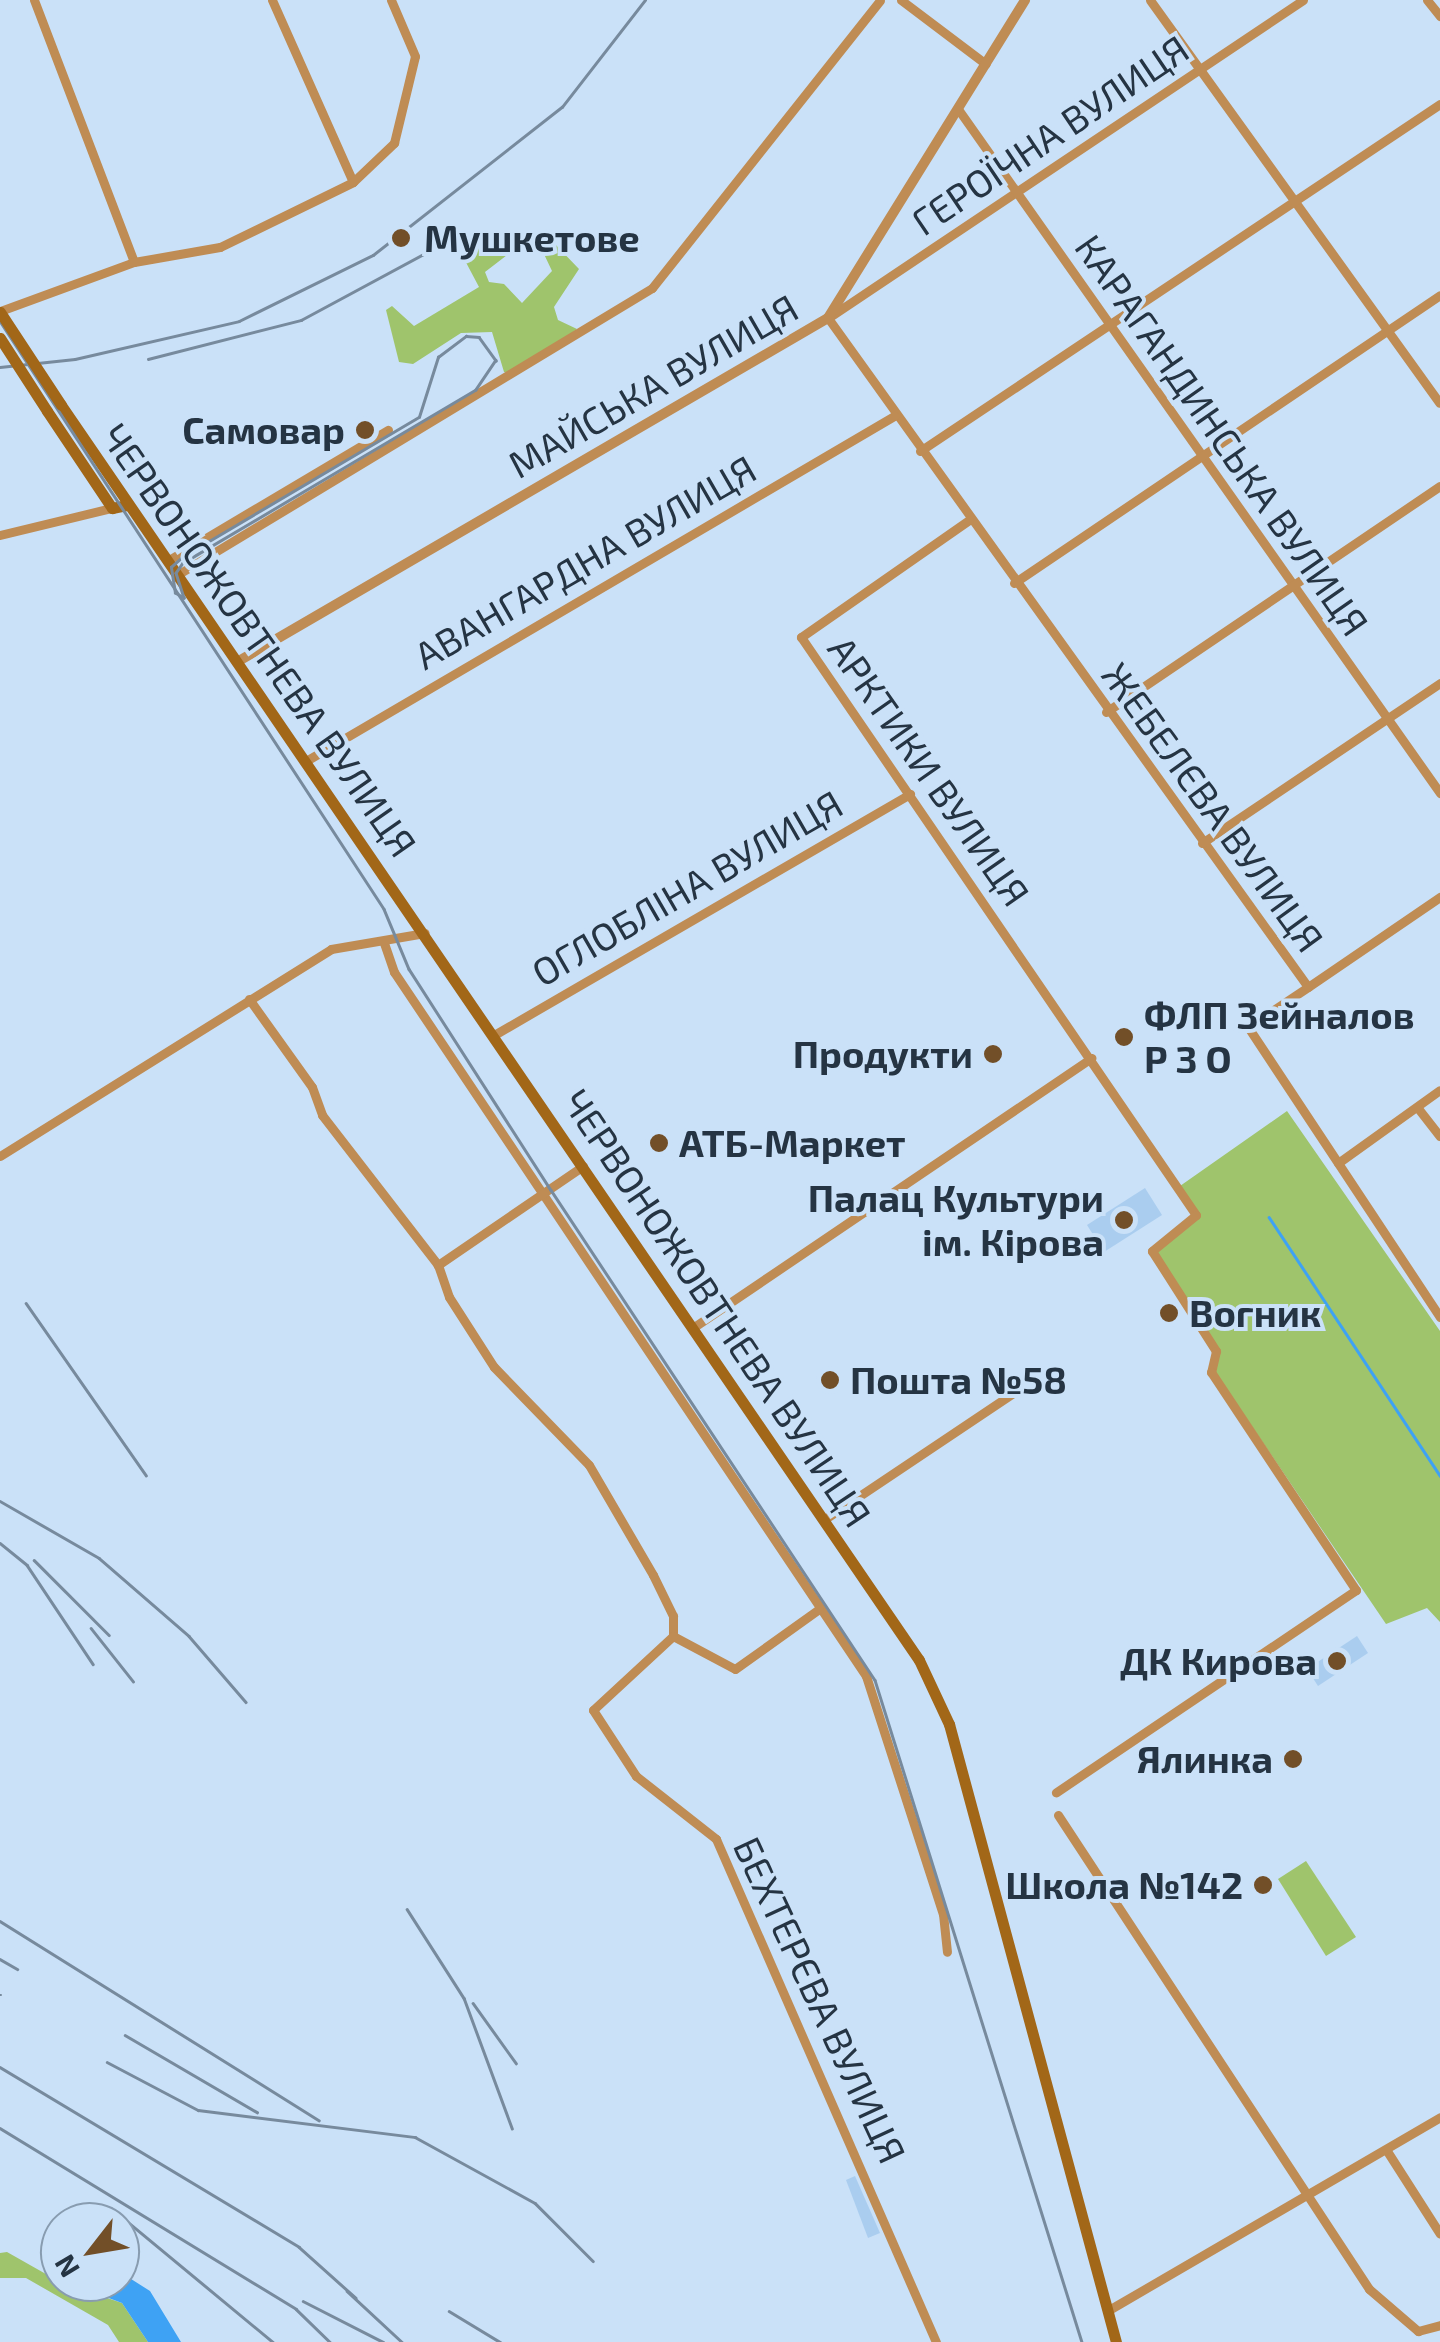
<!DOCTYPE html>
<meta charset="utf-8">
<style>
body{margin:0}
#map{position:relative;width:1440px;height:2342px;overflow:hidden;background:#cae1f8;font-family:"Exo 2",sans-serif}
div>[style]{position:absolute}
.green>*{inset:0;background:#9fc46c}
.water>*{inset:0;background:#3ea2f4}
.stream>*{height:2.5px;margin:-1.25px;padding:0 1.25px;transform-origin:1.25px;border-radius:1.25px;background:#3ea2f4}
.building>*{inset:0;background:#aacdef}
.minor>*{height:9px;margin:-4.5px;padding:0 4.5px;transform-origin:4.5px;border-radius:4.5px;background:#bf8c54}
.tertiary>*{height:10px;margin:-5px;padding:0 5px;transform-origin:5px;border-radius:5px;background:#bf8c54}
.secondary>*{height:11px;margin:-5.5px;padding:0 5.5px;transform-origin:5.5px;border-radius:5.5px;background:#a26718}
.tram>*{height:2.5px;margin:-1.25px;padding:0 1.25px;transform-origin:1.25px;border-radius:1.25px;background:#778a9d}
.rail>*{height:2.5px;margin:-1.25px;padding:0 1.25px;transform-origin:1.25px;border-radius:1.25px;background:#778a9d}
.secondary-bridge>*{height:11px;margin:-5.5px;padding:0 5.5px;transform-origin:5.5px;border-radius:5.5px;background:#a26718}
.dots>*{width:28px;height:28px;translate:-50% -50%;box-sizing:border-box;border:5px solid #cae1f8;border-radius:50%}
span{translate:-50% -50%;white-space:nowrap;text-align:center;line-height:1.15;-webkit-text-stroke:8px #cae1f8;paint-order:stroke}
.street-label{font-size:38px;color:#253443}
.poi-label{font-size:38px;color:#253443;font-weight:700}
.left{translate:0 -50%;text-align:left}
.right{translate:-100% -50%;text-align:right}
.north{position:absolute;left:40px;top:2202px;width:100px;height:100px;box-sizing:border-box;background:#cae1f8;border:2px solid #889cb0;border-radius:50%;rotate:239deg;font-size:28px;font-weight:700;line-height:40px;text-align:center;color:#253443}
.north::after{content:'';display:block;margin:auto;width:35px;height:45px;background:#724f28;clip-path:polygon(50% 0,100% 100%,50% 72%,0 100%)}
</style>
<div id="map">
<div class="green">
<div style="clip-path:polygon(486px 236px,511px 252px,485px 272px,489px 282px,504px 284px,522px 303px,552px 271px,543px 252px,554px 243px,579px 269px,554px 307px,558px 320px,577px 329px,517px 375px,504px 372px,492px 332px,461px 333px,413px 364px,399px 362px,386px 310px,392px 306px,414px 326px,479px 287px,461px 253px)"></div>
<div style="clip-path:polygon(1287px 1111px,1440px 1331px,1440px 1622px,1427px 1608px,1386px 1624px,1215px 1372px,1219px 1351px,1156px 1252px,1199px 1216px,1180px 1186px)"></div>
<div style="clip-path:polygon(1306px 1861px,1356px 1937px,1326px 1956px,1278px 1879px)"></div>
<div style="clip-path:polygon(7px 2252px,60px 2282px,122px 2303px,148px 2342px,119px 2342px,108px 2325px,26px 2278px,0 2278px,0 2253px)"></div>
</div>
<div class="water">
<div style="clip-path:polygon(120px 2272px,150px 2291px,181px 2342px,148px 2342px,122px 2303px,66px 2282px,120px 2282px)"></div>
</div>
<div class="stream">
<div style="left:1269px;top:1217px;width:310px;rotate:56.5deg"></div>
</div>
<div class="building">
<div style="clip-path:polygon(1145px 1188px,1162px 1215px,1104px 1252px,1087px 1225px)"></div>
<div style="clip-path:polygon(1357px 1636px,1368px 1653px,1318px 1686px,1307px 1669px)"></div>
<div style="clip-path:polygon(855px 2176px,880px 2233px,868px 2238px,846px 2180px)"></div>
</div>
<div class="minor">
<div style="left:34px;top:0;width:280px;rotate:69.1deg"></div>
<div style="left:272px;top:0;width:199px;rotate:66deg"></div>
<div style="left:901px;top:0;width:106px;rotate:37deg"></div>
<div style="left:1150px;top:0;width:496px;rotate:54.3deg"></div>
<div style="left:1303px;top:0;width:572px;rotate:146.2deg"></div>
<div style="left:828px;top:318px;width:823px;rotate:54.34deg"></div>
<div style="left:1308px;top:987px;width:72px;rotate:146.3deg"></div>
<div style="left:1248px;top:1027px;width:348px;rotate:56.5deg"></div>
<div style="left:1427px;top:0;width:21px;rotate:51deg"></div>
<div style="left:958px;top:109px;width:837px;rotate:54.83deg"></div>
<div style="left:0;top:311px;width:143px;rotate:-20.1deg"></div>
<div style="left:134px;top:262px;width:87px;rotate:-9.9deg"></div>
<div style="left:220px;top:247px;width:148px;rotate:-26deg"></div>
<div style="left:353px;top:182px;width:57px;rotate:-43.6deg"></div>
<div style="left:394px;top:143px;width:89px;rotate:-76.4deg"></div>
<div style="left:415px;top:56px;width:61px;rotate:-113.2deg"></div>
<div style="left:920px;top:451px;width:625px;rotate:-33.72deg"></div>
<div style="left:969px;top:520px;width:205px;rotate:145.1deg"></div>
<div style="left:801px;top:637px;width:700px;rotate:55.65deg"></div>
<div style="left:1196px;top:1215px;width:57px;rotate:140.7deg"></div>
<div style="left:1152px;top:1251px;width:119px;rotate:57.4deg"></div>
<div style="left:1216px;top:1351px;width:22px;rotate:103deg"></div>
<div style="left:1211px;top:1372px;width:262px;rotate:56.4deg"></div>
<div style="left:1356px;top:1590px;width:362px;rotate:146deg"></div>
<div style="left:0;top:535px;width:115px;rotate:-13.6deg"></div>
<div style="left:167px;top:561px;width:257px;rotate:-30.7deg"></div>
<div style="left:177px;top:575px;width:555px;rotate:-31.14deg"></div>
<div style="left:652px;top:288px;width:367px;rotate:-51.6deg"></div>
<div style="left:1014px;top:583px;width:514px;rotate:-34.06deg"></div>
<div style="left:1106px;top:712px;width:403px;rotate:-34.1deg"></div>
<div style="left:306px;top:761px;width:682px;rotate:-30.4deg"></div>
<div style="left:1202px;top:843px;width:287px;rotate:-33.9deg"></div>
<div style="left:384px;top:943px;width:31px;rotate:71deg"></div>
<div style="left:394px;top:972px;width:848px;rotate:56.16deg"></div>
<div style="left:866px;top:1676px;width:250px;rotate:72.1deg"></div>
<div style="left:943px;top:1914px;width:38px;rotate:84deg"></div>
<div style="left:1308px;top:987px;width:160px;rotate:-34.3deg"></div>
<div style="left:249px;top:999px;width:108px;rotate:54.4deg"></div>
<div style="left:312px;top:1087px;width:30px;rotate:70deg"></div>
<div style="left:322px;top:1115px;width:190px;rotate:52.3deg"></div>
<div style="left:494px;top:1035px;width:481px;rotate:-30.1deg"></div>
<div style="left:1417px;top:1107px;width:37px;rotate:52deg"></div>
<div style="left:0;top:1156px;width:390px;rotate:-32deg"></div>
<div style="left:331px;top:949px;width:95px;rotate:-9.7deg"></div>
<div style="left:1338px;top:1163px;width:125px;rotate:-35.6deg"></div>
<div style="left:583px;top:1166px;width:176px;rotate:145.7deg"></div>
<div style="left:438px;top:1265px;width:34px;rotate:71deg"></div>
<div style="left:449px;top:1297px;width:83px;rotate:57.3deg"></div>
<div style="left:494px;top:1367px;width:136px;rotate:45.9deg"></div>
<div style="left:589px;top:1465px;width:127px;rotate:59.8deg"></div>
<div style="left:653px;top:1575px;width:46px;rotate:64deg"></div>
<div style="left:673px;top:1616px;width:20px;rotate:90deg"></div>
<div style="left:673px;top:1636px;width:70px;rotate:28deg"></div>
<div style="left:735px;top:1669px;width:103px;rotate:-35.5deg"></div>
<div style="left:694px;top:1327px;width:480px;rotate:-34.1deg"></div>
<div style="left:825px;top:1519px;width:234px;rotate:-33.8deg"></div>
<div style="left:673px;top:1636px;width:109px;rotate:137.2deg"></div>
<div style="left:593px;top:1710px;width:79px;rotate:56.9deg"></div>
<div style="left:636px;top:1776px;width:102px;rotate:38.2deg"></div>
<div style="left:716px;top:1839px;width:549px;rotate:66.38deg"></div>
<div style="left:1058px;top:1815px;width:567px;rotate:56.73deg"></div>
<div style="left:1369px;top:2289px;width:65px;rotate:40.6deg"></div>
<div style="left:1418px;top:2331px;width:23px;rotate:-15deg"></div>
<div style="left:1387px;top:2151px;width:98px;rotate:57.4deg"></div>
<div style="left:1107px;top:2311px;width:385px;rotate:-30.2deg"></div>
</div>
<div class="tertiary">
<div style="left:237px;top:662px;width:684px;rotate:-30.2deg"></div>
<div style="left:828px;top:318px;width:374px;rotate:-58.2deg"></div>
</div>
<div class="secondary">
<div style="left:61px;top:405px;width:1520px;rotate:55.64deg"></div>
<div style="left:919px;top:1660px;width:71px;rotate:64.9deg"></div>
<div style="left:949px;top:1724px;width:640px;rotate:74.88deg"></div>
<div style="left:47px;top:411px;width:117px;rotate:56.2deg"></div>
<div style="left:112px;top:508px;width:16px;rotate:-11deg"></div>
</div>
<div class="tram">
<div style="left:0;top:321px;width:702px;rotate:56.85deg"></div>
<div style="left:384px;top:909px;width:65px;rotate:67.4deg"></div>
<div style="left:409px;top:969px;width:263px;rotate:57.3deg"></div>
<div style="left:551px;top:1190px;width:587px;rotate:56.53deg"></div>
<div style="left:875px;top:1680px;width:694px;rotate:72.64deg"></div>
<div style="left:466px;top:336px;width:13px;rotate:4deg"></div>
<div style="left:479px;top:337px;width:29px;rotate:54deg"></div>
<div style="left:496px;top:360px;width:36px;rotate:124deg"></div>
<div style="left:476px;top:390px;width:340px;rotate:149.4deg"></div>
<div style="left:183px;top:563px;width:12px;rotate:125deg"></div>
<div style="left:176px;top:573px;width:26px;rotate:72deg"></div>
<div style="left:184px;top:598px;width:10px;rotate:-151deg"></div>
<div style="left:175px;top:593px;width:26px;rotate:-99deg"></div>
<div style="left:171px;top:567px;width:15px;rotate:-42deg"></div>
<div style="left:182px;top:557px;width:275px;rotate:-30.6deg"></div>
<div style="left:419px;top:417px;width:63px;rotate:-72.4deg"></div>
<div style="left:438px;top:357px;width:35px;rotate:-37deg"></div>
</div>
<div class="rail">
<div style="left:148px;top:359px;width:158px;rotate:-14.3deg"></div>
<div style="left:301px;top:320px;width:150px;rotate:-28.3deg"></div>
<div style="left:0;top:367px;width:75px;rotate:-6.1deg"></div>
<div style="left:75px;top:359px;width:168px;rotate:-13deg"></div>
<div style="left:239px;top:321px;width:149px;rotate:-26.2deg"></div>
<div style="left:373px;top:255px;width:240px;rotate:-38.1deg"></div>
<div style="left:562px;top:107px;width:135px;rotate:-52.2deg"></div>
<div style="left:26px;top:1303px;width:210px;rotate:55.1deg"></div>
<div style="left:0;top:1501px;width:114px;rotate:29.9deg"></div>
<div style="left:99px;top:1558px;width:119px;rotate:40.9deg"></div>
<div style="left:189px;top:1636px;width:87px;rotate:49.2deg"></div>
<div style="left:0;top:1543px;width:35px;rotate:39deg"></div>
<div style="left:27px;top:1565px;width:119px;rotate:56.3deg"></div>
<div style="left:34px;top:1560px;width:106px;rotate:45deg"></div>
<div style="left:91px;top:1628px;width:68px;rotate:51.6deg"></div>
<div style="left:407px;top:1909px;width:106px;rotate:57.4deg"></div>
<div style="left:464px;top:1998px;width:139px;rotate:69.7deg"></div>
<div style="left:0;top:1921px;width:376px;rotate:32deg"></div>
<div style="left:0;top:1959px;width:20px;rotate:30deg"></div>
<div style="left:0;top:1995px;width:1px"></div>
<div style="left:473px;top:2003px;width:74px;rotate:54.4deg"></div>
<div style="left:125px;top:2035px;width:153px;rotate:30.3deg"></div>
<div style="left:107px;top:2062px;width:103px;rotate:27.8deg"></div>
<div style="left:198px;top:2110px;width:219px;rotate:7.1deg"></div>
<div style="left:415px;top:2137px;width:137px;rotate:28.8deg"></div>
<div style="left:535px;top:2203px;width:82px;rotate:45deg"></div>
<div style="left:0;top:2067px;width:349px;rotate:31deg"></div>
<div style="left:299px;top:2247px;width:76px;rotate:41.8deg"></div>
<div style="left:0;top:2128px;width:347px;rotate:31.4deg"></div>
<div style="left:296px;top:2309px;width:47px;rotate:44.1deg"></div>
<div style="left:111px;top:2208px;width:210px;rotate:39.6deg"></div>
<div style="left:347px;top:2291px;width:75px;rotate:42.8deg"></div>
<div style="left:303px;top:2301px;width:90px;rotate:27.1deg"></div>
<div style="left:449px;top:2311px;width:60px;rotate:31.3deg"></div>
</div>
<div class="secondary-bridge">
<div style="left:0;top:312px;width:111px;rotate:56.7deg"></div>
<div style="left:0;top:338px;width:87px;rotate:57.2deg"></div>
</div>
<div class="dots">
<div style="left:401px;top:238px;background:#724f28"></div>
<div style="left:365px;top:430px;background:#724f28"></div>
<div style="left:1124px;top:1037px;background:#724f28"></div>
<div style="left:993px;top:1054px;background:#724f28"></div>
<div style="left:659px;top:1143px;background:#724f28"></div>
<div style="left:1124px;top:1220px;background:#724f28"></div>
<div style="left:1169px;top:1313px;background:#724f28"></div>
<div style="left:830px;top:1380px;background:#724f28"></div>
<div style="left:1337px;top:1661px;background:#724f28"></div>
<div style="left:1293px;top:1759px;background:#724f28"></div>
<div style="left:1263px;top:1885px;background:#724f28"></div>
</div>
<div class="street-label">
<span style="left:1050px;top:135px;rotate:-34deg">ГЕРОЇЧНА ВУЛИЦЯ</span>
<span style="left:653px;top:386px;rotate:-30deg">МАЙСЬКА ВУЛИЦЯ</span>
<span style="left:1222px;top:435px;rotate:55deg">КАРАГАНДИНСЬКА ВУЛИЦЯ</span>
<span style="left:585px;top:562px;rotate:-30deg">АВАНГАРДНА ВУЛИЦЯ</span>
<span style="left:259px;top:640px;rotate:55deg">ЧЕРВОНОЖОВТНЕВА ВУЛИЦЯ</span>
<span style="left:929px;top:771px;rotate:55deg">АРКТИКИ ВУЛИЦЯ</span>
<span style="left:1213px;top:807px;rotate:54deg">ЖЕБЕЛЄВА ВУЛИЦЯ</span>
<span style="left:687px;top:888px;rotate:-30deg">ОГЛОБЛІНА ВУЛИЦЯ</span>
<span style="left:717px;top:1308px;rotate:56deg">ЧЕРВОНОЖОВТНЕВА ВУЛИЦЯ</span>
<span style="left:820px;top:2000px;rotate:65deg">БЕХТЕРЄВА ВУЛИЦЯ</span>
</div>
<div class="poi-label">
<span class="left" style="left:424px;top:238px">Мушкетове</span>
<span class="right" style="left:345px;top:430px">Самовар</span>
<span class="left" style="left:1144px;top:1037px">ФЛП Зейналов<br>Р З О</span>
<span class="right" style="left:973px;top:1054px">Продукти</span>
<span class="left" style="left:679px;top:1143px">АТБ-Маркет</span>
<span class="right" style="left:1104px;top:1220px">Палац Культури<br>ім. Кірова</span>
<span class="left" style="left:1189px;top:1313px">Вогник</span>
<span class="left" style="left:850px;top:1380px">Пошта №58</span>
<span class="right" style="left:1317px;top:1661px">ДК Кирова</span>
<span class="right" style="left:1273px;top:1759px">Ялинка</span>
<span class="right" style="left:1243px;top:1885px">Школа №142</span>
</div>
<div class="north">N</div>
</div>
